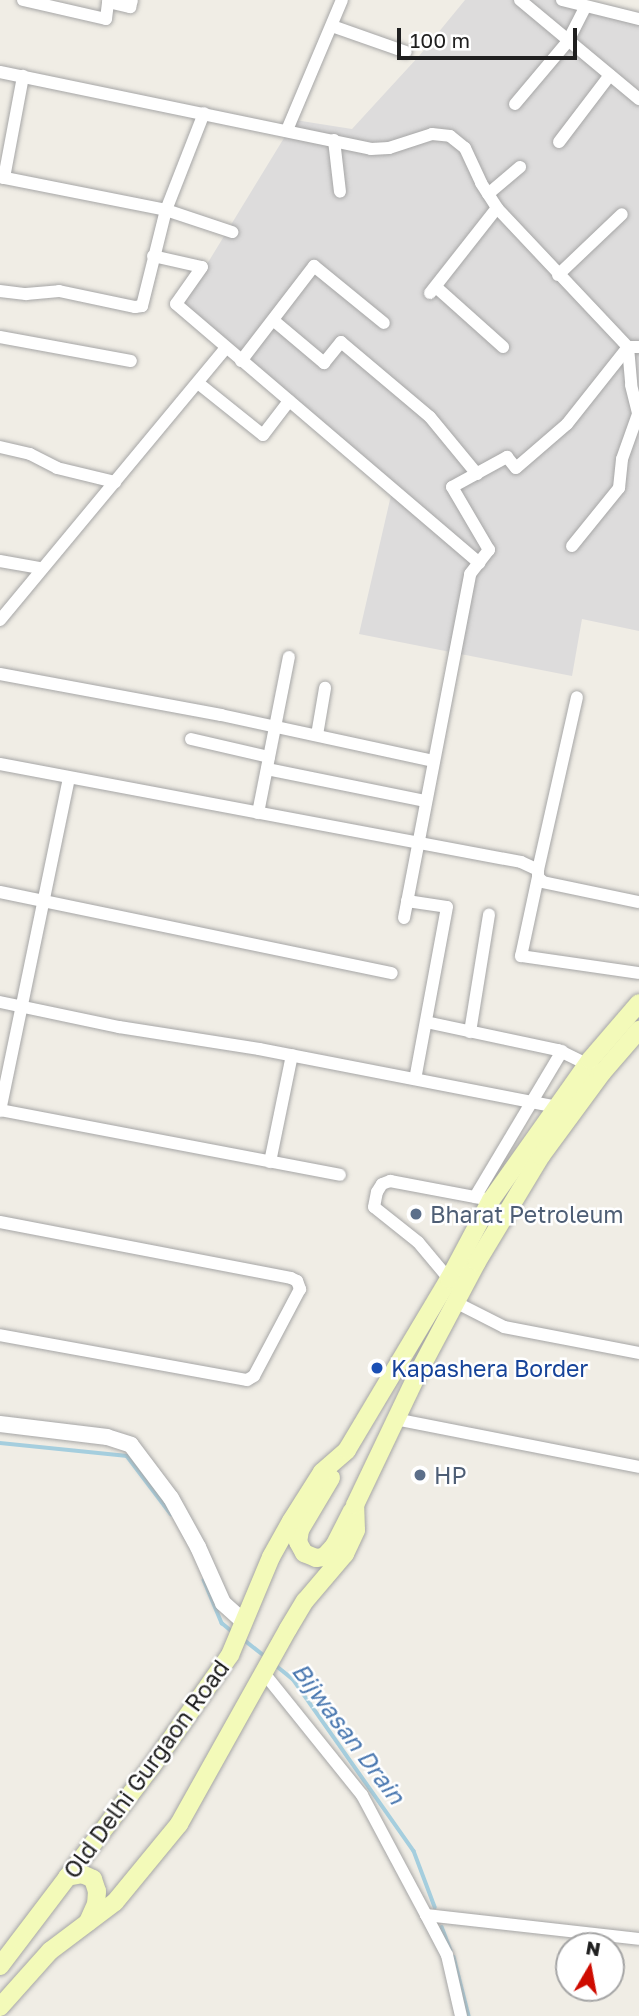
<!DOCTYPE html>
<style>
body{margin:0}
#map{position:relative;width:639px;height:2016px;overflow:hidden;background:#f0ede5;font-family:"Golos Text",sans-serif}
div>[style]{position:absolute}
.residential>*{inset:0;background:#dddcdc}
.stream>*{height:3.5px;margin:-1.75px;padding:0 1.75px;transform-origin:1.75px;border-radius:1.75px;background:#a5cede}
.roads{filter:drop-shadow(0 0 2px #a6a6a6) drop-shadow(0 0 2px #a6a6a6)}
.minor>*{height:12px;margin:-6px;padding:0 6px;transform-origin:6px;border-radius:6px;background:#fff}
.tertiary>*{height:16px;margin:-8px;padding:0 8px;transform-origin:8px;border-radius:8px;background:#fff}
.secondary>*{height:18px;margin:-9px;padding:0 9px;transform-origin:9px;border-radius:9px;background:#f3fab9}
.dots>*{width:19px;height:19px;translate:-50% -50%;box-sizing:border-box;border:4px solid #fff;border-radius:50%}
span{translate:-50% -50%;white-space:nowrap;text-align:center;line-height:1.15;-webkit-text-stroke:5px #fff;paint-order:stroke}
.service-label{font-size:23px;color:#4e5e75}
.left{translate:0 -50%;text-align:left}
.transit-label{font-size:23px;color:#164399}
.street-label{font-size:23px;color:#1f1f1f}
.water-label{font-size:24px;color:#4a78b0;font-style:italic}
.north{position:absolute;left:555px;top:1932px;width:70px;height:70px;box-sizing:border-box;background:#fff;border:2px solid #a5a5a5;border-radius:50%;rotate:10deg;font-size:19px;font-weight:700;line-height:28px;text-align:center;color:#1f1f1f}
.north::after{content:'';display:block;margin:auto;width:24px;height:32px;background:#ce0b00;clip-path:polygon(50% 0,100% 100%,50% 72%,0 100%)}
.scale{position:absolute;left:397px;top:28px;width:180px;height:32px;box-sizing:border-box;border:4px solid #1f1f1f;border-top:0;padding-left:9px;font-size:21px;line-height:24px;white-space:nowrap;color:#1f1f1f;-webkit-text-stroke:5px #fff;paint-order:stroke}
</style>
<div id="map">
<div class="residential">
<div style="clip-path:polygon(465px 0,575px 0,639px 18px,639px 631px,582px 619px,572px 676px,359px 634px,392px 491px,182px 305px,295px 120px,352px 129px,419px 56px)"></div>
</div>
<div class="stream">
<div style="left:0;top:1443px;width:128px;rotate:5.8deg"></div>
<div style="left:127px;top:1456px;width:73px;rotate:52.8deg"></div>
<div style="left:204px;top:1580px;width:47px;rotate:67.3deg"></div>
<div style="left:222px;top:1623px;width:16px;rotate:40deg"></div>
<div style="left:243px;top:1639px;width:28px;rotate:38deg"></div>
<div style="left:273px;top:1663px;width:26px;rotate:39deg"></div>
<div style="left:293px;top:1679px;width:210px;rotate:54.9deg"></div>
<div style="left:414px;top:1851px;width:60px;rotate:69.4deg"></div>
<div style="left:442px;top:1927px;width:25px;rotate:69deg"></div>
<div style="left:454px;top:1957px;width:61px;rotate:75.7deg"></div>
</div>
<div class="roads">
<div class="minor">
<div style="left:23px;top:0;width:85px;rotate:12.9deg"></div>
<div style="left:106px;top:19px;width:17px;rotate:-83deg"></div>
<div style="left:108px;top:2px;width:23px;rotate:13deg"></div>
<div style="left:130px;top:7px;width:7px;rotate:-74deg"></div>
<div style="left:520px;top:0;width:155px;rotate:39.8deg"></div>
<div style="left:562px;top:0;width:79px;rotate:13.9deg"></div>
<div style="left:332px;top:26px;width:78px;rotate:19.4deg"></div>
<div style="left:0;top:72px;width:379px;rotate:11.7deg"></div>
<div style="left:371px;top:149px;width:18px;rotate:-3deg"></div>
<div style="left:389px;top:148px;width:45px;rotate:-18deg"></div>
<div style="left:432px;top:134px;width:18px;rotate:6deg"></div>
<div style="left:450px;top:136px;width:19px;rotate:39deg"></div>
<div style="left:465px;top:148px;width:38px;rotate:65deg"></div>
<div style="left:481px;top:183px;width:30px;rotate:57deg"></div>
<div style="left:497px;top:208px;width:191px;rotate:46.7deg"></div>
<div style="left:628px;top:347px;width:38px;rotate:85deg"></div>
<div style="left:631px;top:385px;width:32px;rotate:76deg"></div>
<div style="left:515px;top:104px;width:82px;rotate:-49.9deg"></div>
<div style="left:568px;top:41px;width:38px;rotate:-63deg"></div>
<div style="left:287px;top:130px;width:141px;rotate:-67.1deg"></div>
<div style="left:334px;top:140px;width:52px;rotate:83.4deg"></div>
<div style="left:559px;top:142px;width:84px;rotate:-52.7deg"></div>
<div style="left:0;top:177px;width:169px;rotate:11.2deg"></div>
<div style="left:166px;top:210px;width:70px;rotate:18.4deg"></div>
<div style="left:4px;top:178px;width:104px;rotate:-79.4deg"></div>
<div style="left:488px;top:194px;width:42px;rotate:-40.2deg"></div>
<div style="left:153px;top:256px;width:50px;rotate:12.7deg"></div>
<div style="left:202px;top:267px;width:45px;rotate:125.1deg"></div>
<div style="left:176px;top:304px;width:399px;rotate:40.5deg"></div>
<div style="left:558px;top:275px;width:88px;rotate:-43.6deg"></div>
<div style="left:436px;top:287px;width:90px;rotate:41.8deg"></div>
<div style="left:0;top:291px;width:26px;rotate:7deg"></div>
<div style="left:26px;top:294px;width:33px;rotate:-5deg"></div>
<div style="left:59px;top:291px;width:78px;rotate:11.9deg"></div>
<div style="left:135px;top:307px;width:7px;rotate:-8deg"></div>
<div style="left:142px;top:306px;width:99px;rotate:-76deg"></div>
<div style="left:166px;top:210px;width:104px;rotate:-68.6deg"></div>
<div style="left:430px;top:293px;width:108px;rotate:-51.8deg"></div>
<div style="left:273px;top:320px;width:67px;rotate:40.1deg"></div>
<div style="left:324px;top:363px;width:27px;rotate:-51deg"></div>
<div style="left:341px;top:342px;width:116px;rotate:40.1deg"></div>
<div style="left:430px;top:417px;width:74px;rotate:50.5deg"></div>
<div style="left:0;top:337px;width:133px;rotate:10.4deg"></div>
<div style="left:241px;top:361px;width:120px;rotate:-52.5deg"></div>
<div style="left:314px;top:266px;width:90px;rotate:39.2deg"></div>
<div style="left:198px;top:383px;width:83px;rotate:38.7deg"></div>
<div style="left:263px;top:435px;width:43px;rotate:-52.6deg"></div>
<div style="left:0;top:447px;width:31px;rotate:13deg"></div>
<div style="left:30px;top:454px;width:30px;rotate:27deg"></div>
<div style="left:57px;top:468px;width:60px;rotate:13.6deg"></div>
<div style="left:572px;top:546px;width:75px;rotate:-51deg"></div>
<div style="left:619px;top:488px;width:29px;rotate:-84deg"></div>
<div style="left:622px;top:459px;width:48px;rotate:-70.4deg"></div>
<div style="left:0;top:561px;width:41px;rotate:9.9deg"></div>
<div style="left:0;top:620px;width:354px;rotate:-50.3deg"></div>
<div style="left:0;top:674px;width:225px;rotate:10.5deg"></div>
<div style="left:221px;top:715px;width:218px;rotate:12.2deg"></div>
<div style="left:317px;top:735px;width:48px;rotate:-80.3deg"></div>
<div style="left:191px;top:739px;width:80px;rotate:13deg"></div>
<div style="left:0;top:764px;width:530px;rotate:10.65deg"></div>
<div style="left:521px;top:862px;width:19px;rotate:25deg"></div>
<div style="left:538px;top:870px;width:7px;rotate:90deg"></div>
<div style="left:538px;top:877px;width:7px;rotate:45deg"></div>
<div style="left:543px;top:882px;width:98px;rotate:11.8deg"></div>
<div style="left:267px;top:769px;width:162px;rotate:11.4deg"></div>
<div style="left:258px;top:813px;width:159px;rotate:-78.8deg"></div>
<div style="left:538px;top:870px;width:177px;rotate:-77.3deg"></div>
<div style="left:538px;top:877px;width:81px;rotate:102.1deg"></div>
<div style="left:521px;top:956px;width:119px;rotate:8.2deg"></div>
<div style="left:0;top:892px;width:400px;rotate:11.7deg"></div>
<div style="left:407px;top:901px;width:40px;rotate:8.5deg"></div>
<div style="left:447px;top:907px;width:175px;rotate:100.5deg"></div>
<div style="left:404px;top:918px;width:350px;rotate:-79.1deg"></div>
<div style="left:470px;top:574px;width:31px;rotate:-52deg"></div>
<div style="left:489px;top:550px;width:73px;rotate:-120.4deg"></div>
<div style="left:452px;top:487px;width:63px;rotate:-28.6deg"></div>
<div style="left:507px;top:457px;width:14px;rotate:51deg"></div>
<div style="left:516px;top:468px;width:67px;rotate:-40.8deg"></div>
<div style="left:567px;top:424px;width:98px;rotate:-51.6deg"></div>
<div style="left:628px;top:347px;width:11px"></div>
<div style="left:0;top:1002px;width:122px;rotate:11.9deg"></div>
<div style="left:119px;top:1027px;width:142px;rotate:8.9deg"></div>
<div style="left:259px;top:1049px;width:304px;rotate:11deg"></div>
<div style="left:426px;top:1022px;width:135px;rotate:12deg"></div>
<div style="left:558px;top:1050px;width:39px;rotate:26deg"></div>
<div style="left:470px;top:1032px;width:119px;rotate:-80.8deg"></div>
<div style="left:0;top:1110px;width:346px;rotate:10.8deg"></div>
<div style="left:0;top:1111px;width:340px;rotate:-78.3deg"></div>
<div style="left:270px;top:1162px;width:109px;rotate:-78.4deg"></div>
<div style="left:475px;top:1197px;width:170px;rotate:-59.2deg"></div>
<div style="left:0;top:1222px;width:296px;rotate:10.9deg"></div>
<div style="left:291px;top:1278px;width:7px;rotate:27deg"></div>
<div style="left:297px;top:1281px;width:9px;rotate:69deg"></div>
<div style="left:300px;top:1289px;width:98px;rotate:117.9deg"></div>
<div style="left:254px;top:1376px;width:8px;rotate:150deg"></div>
<div style="left:247px;top:1380px;width:251px;rotate:-169.7deg"></div>
<div style="left:449px;top:1279px;width:48px;rotate:-130deg"></div>
<div style="left:418px;top:1242px;width:56px;rotate:-141.5deg"></div>
<div style="left:374px;top:1207px;width:15px;rotate:-79deg"></div>
<div style="left:377px;top:1192px;width:9px;rotate:-58deg"></div>
<div style="left:382px;top:1184px;width:9px;rotate:-21deg"></div>
<div style="left:390px;top:1181px;width:103px;rotate:10.7deg"></div>
<div style="left:455px;top:1302px;width:55px;rotate:27deg"></div>
<div style="left:504px;top:1327px;width:137px;rotate:10.9deg"></div>
<div style="left:395px;top:1419px;width:249px;rotate:11.1deg"></div>
<div style="left:263px;top:1672px;width:158px;rotate:51.2deg"></div>
<div style="left:362px;top:1795px;width:136px;rotate:61.9deg"></div>
<div style="left:426px;top:1915px;width:214px;rotate:6.4deg"></div>
<div style="left:426px;top:1915px;width:45px;rotate:62.3deg"></div>
<div style="left:447px;top:1955px;width:63px;rotate:77.1deg"></div>
</div>
<div class="tertiary">
<div style="left:0;top:1424px;width:108px;rotate:6.9deg"></div>
<div style="left:107px;top:1437px;width:25px;rotate:18deg"></div>
<div style="left:131px;top:1445px;width:66px;rotate:53deg"></div>
<div style="left:171px;top:1498px;width:56px;rotate:61.1deg"></div>
<div style="left:198px;top:1547px;width:61px;rotate:65.9deg"></div>
<div style="left:223px;top:1603px;width:28px;rotate:42deg"></div>
</div>
<div class="secondary">
<div style="left:331px;top:1478px;width:61px;rotate:120.8deg"></div>
<div style="left:300px;top:1530px;width:12px;rotate:99deg"></div>
<div style="left:298px;top:1542px;width:13px;rotate:61deg"></div>
<div style="left:304px;top:1553px;width:13px;rotate:23deg"></div>
<div style="left:316px;top:1558px;width:8px;rotate:-7deg"></div>
<div style="left:324px;top:1557px;width:15px;rotate:-48deg"></div>
<div style="left:334px;top:1546px;width:39px;rotate:-63deg"></div>
<div style="left:67px;top:1877px;width:15px;rotate:-11deg"></div>
<div style="left:82px;top:1874px;width:12px;rotate:24deg"></div>
<div style="left:93px;top:1879px;width:13px;rotate:72deg"></div>
<div style="left:97px;top:1891px;width:13px;rotate:94deg"></div>
<div style="left:96px;top:1904px;width:20px;rotate:114deg"></div>
<div style="left:0;top:1966px;width:251px;rotate:-52.8deg"></div>
<div style="left:152px;top:1766px;width:136px;rotate:-54.9deg"></div>
<div style="left:230px;top:1655px;width:106px;rotate:-67.3deg"></div>
<div style="left:271px;top:1557px;width:41px;rotate:-60.9deg"></div>
<div style="left:291px;top:1521px;width:58px;rotate:-57.7deg"></div>
<div style="left:322px;top:1472px;width:33px;rotate:-41deg"></div>
<div style="left:347px;top:1450px;width:199px;rotate:-59.2deg"></div>
<div style="left:449px;top:1279px;width:89px;rotate:-62deg"></div>
<div style="left:491px;top:1200px;width:171px;rotate:-54.7deg"></div>
<div style="left:590px;top:1060px;width:75px;rotate:-49.3deg"></div>
<div style="left:0;top:2007px;width:75px;rotate:-48.2deg"></div>
<div style="left:50px;top:1951px;width:81px;rotate:-37deg"></div>
<div style="left:115px;top:1902px;width:101px;rotate:-50.6deg"></div>
<div style="left:179px;top:1824px;width:223px;rotate:-60.8deg"></div>
<div style="left:288px;top:1629px;width:33px;rotate:-59deg"></div>
<div style="left:305px;top:1601px;width:62px;rotate:-49.6deg"></div>
<div style="left:345px;top:1554px;width:26px;rotate:-65deg"></div>
<div style="left:356px;top:1530px;width:25px;rotate:-92deg"></div>
<div style="left:355px;top:1505px;width:146px;rotate:-64.5deg"></div>
<div style="left:418px;top:1373px;width:126px;rotate:-62deg"></div>
<div style="left:477px;top:1262px;width:124px;rotate:-58.9deg"></div>
<div style="left:541px;top:1156px;width:103px;rotate:-53.7deg"></div>
<div style="left:602px;top:1073px;width:57px;rotate:-49.3deg"></div>
</div>
</div>
<div class="dots">
<div style="left:416px;top:1214px;background:#5c6f8a"></div>
<div style="left:377px;top:1368px;background:#1a4fb4"></div>
<div style="left:420px;top:1475px;background:#5c6f8a"></div>
</div>
<div class="service-label">
<span class="left" style="left:430px;top:1214px">Bharat Petroleum</span>
<span class="left" style="left:434px;top:1475px">HP</span>
</div>
<div class="transit-label">
<span class="left" style="left:391px;top:1368px">Kapashera Border</span>
</div>
<div class="street-label">
<span style="left:146px;top:1769px;rotate:-54deg">Old Delhi Gurgaon Road</span>
</div>
<div class="water-label">
<span style="left:349px;top:1733px;rotate:53deg">Bijwasan Drain</span>
</div>
<div class="north">N</div>
<div class="scale">100 m</div>
</div>
